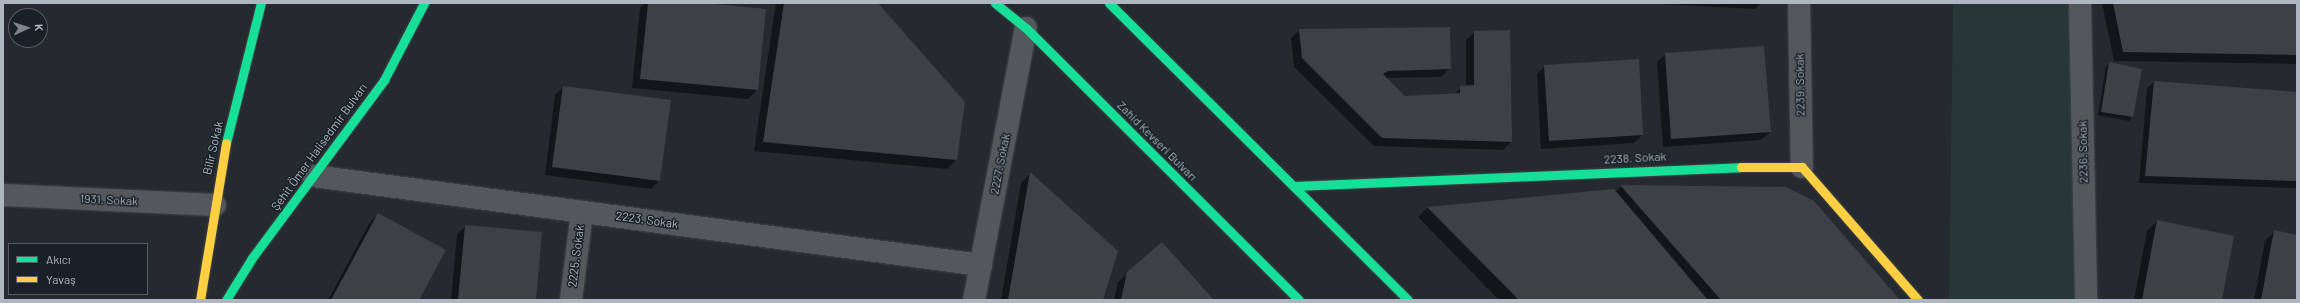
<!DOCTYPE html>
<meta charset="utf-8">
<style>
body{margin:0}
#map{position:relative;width:2300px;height:303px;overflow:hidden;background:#242a2f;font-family:Barlow,sans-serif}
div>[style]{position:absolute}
.green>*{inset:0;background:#263736}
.shadow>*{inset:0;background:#0007}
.building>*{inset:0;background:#3c4146}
.roads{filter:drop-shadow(0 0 1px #404448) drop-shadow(0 0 1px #404448)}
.street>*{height:22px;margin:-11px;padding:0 11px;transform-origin:11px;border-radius:11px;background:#54585d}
.fast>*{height:9px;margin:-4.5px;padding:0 4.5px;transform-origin:4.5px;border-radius:4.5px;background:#16e098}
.slow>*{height:9px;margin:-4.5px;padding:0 4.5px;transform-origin:4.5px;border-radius:4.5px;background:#ffcf43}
span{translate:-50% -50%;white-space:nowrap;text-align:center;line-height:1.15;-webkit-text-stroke:3px #192028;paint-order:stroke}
.street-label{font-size:12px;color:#adb6c1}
.frame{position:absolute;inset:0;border:4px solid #adb6c1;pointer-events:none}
.legend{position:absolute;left:8px;top:243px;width:140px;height:52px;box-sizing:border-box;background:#192028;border:1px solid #545c65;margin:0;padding:5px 7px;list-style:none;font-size:12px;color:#adb6c1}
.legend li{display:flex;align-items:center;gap:8px;height:20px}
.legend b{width:20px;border:1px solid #545c65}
.north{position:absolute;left:8px;top:8px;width:40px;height:40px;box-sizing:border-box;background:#192028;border:1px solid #545c65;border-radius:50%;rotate:87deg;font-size:11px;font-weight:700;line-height:16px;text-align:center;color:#adb6c1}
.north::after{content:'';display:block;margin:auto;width:14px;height:18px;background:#7d858e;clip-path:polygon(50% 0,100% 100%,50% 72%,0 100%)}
</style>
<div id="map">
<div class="green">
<div style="clip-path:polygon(1953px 3px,2080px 3px,2086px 300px,1949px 300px)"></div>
</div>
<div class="shadow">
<div style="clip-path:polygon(645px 3px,694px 3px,764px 10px,757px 90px,748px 99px,632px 88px,640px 8px)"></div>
<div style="clip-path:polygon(776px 3px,876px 3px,956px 160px,947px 169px,754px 151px)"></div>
<div style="clip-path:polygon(1644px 3px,1761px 3px,1755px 9px)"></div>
<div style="clip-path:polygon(2102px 3px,2297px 3px,2297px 64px,2114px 61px)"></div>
<div style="clip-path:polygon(1300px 30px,1450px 68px,1441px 77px,1386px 78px,1405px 97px,1454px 95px,1461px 87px,1466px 87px,1466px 40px,1475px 32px,1511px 142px,1503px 150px,1374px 146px,1294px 67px,1291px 38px)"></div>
<div style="clip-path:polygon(1666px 54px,1770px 132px,1761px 140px,1663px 147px,1657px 62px)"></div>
<div style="clip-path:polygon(1638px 60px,1642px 135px,1634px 143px,1541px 149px,1537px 74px,1545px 66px)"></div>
<div style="clip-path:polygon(2110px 63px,2140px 70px,2132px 117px,2129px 121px,2098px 115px,2106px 66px)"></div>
<div style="clip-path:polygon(2154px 82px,2297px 93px,2297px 188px,2139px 183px,2147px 88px)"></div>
<div style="clip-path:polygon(563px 87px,659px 181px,651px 189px,545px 175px,555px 95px)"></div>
<div style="clip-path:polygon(1030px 174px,1117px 251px,1102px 300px,1001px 300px,1021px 183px)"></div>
<div style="clip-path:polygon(1621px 186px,1786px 188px,1899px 300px,1499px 300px,1418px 217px,1427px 208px,1613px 190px,1615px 192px)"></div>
<div style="clip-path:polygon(379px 214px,418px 300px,328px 300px,370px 222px)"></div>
<div style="clip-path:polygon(2157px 221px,2221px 300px,2134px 300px,2147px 231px)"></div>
<div style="clip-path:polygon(466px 226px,535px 300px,451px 300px,457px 234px)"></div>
<div style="clip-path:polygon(2275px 231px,2297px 236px,2297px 300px,2254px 300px,2265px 241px)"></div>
<div style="clip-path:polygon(1128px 273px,1213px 300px,1114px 300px,1118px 282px)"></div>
</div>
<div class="building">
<div style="clip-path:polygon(648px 3px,704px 3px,766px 9px,758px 90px,640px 79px)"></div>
<div style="clip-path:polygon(784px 3px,878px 3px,965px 102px,957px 160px,763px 142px)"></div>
<div style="clip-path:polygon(2113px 3px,2297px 3px,2297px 55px,2123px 52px)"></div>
<div style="clip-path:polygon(1450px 27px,1451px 69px,1388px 71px,1383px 74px,1405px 96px,1460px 93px,1460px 86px,1474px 85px,1474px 31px,1510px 30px,1512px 142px,1382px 138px,1302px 58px,1299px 29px)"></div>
<div style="clip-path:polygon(1764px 46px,1771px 132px,1671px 139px,1665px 53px)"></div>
<div style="clip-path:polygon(1639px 59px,1643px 135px,1549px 141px,1544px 65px)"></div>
<div style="clip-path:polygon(2109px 62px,2142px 69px,2133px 117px,2101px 112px)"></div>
<div style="clip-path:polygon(2154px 81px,2297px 92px,2297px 181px,2145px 176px)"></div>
<div style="clip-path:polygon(563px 86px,671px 100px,660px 181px,552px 167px)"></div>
<div style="clip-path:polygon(1030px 172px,1118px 251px,1103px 300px,1008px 300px)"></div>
<div style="clip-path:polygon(1620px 185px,1786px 187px,1814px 201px,1900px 300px,1721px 300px)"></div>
<div style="clip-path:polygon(1614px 189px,1708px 300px,1519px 300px,1427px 207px)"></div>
<div style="clip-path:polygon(378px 213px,446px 250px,419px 300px,331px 300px)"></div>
<div style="clip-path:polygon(2157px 220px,2234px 236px,2222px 300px,2142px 300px)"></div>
<div style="clip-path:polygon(465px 225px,542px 232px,536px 300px,458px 300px)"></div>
<div style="clip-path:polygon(2274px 230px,2297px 235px,2297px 300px,2261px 300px)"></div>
<div style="clip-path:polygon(1162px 242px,1214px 300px,1121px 300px,1127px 272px)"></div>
</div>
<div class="roads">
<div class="street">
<div style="left:1799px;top:3px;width:164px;rotate:89deg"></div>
<div style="left:2080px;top:3px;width:297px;rotate:88.8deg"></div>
<div style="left:313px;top:176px;width:674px;rotate:7.59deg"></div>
<div style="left:3px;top:195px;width:212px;rotate:2.7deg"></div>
<div style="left:571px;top:300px;width:89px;rotate:-82.9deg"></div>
<div style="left:974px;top:300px;width:277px;rotate:-79.2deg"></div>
</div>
<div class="fast">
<div style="left:995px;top:3px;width:40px;rotate:39deg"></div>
<div style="left:1026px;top:28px;width:385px;rotate:44.9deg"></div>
<div style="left:1109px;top:3px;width:421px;rotate:44.8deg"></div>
<div style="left:226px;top:143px;width:144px;rotate:-76deg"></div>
<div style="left:1294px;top:186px;width:447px;rotate:-2.4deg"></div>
<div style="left:226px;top:300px;width:49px;rotate:-58.2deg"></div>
<div style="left:252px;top:258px;width:222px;rotate:-53.4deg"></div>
<div style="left:384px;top:80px;width:87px;rotate:-62.5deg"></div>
</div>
<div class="slow">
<div style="left:1741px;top:167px;width:61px"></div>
<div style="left:1802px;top:167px;width:176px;rotate:48.9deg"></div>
<div style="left:200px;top:300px;width:159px;rotate:-80.6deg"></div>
</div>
</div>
<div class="street-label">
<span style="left:1800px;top:85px;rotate:-91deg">2239. Sokak</span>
<span style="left:1157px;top:141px;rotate:45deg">Zahid Kevseri Bulvarı</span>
<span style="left:319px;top:147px;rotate:-54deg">Şehit Ömer Halisedmir Bulvarı</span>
<span style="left:213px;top:148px;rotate:-77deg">Bilir Sokak</span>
<span style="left:2083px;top:152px;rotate:-91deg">2236. Sokak</span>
<span style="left:1635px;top:158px;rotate:-3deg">2238. Sokak</span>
<span style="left:1000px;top:164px;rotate:-79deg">2227. Sokak</span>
<span style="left:109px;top:200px;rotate:3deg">1931. Sokak</span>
<span style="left:647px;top:220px;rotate:8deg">2223. Sokak</span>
<span style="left:576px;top:256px;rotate:-83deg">2225. Sokak</span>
</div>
<div class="frame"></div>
<ul class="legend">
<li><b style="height:5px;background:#16e098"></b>Akıcı</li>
<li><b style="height:5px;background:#ffcf43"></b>Yavaş</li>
</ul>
<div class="north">K</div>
</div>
